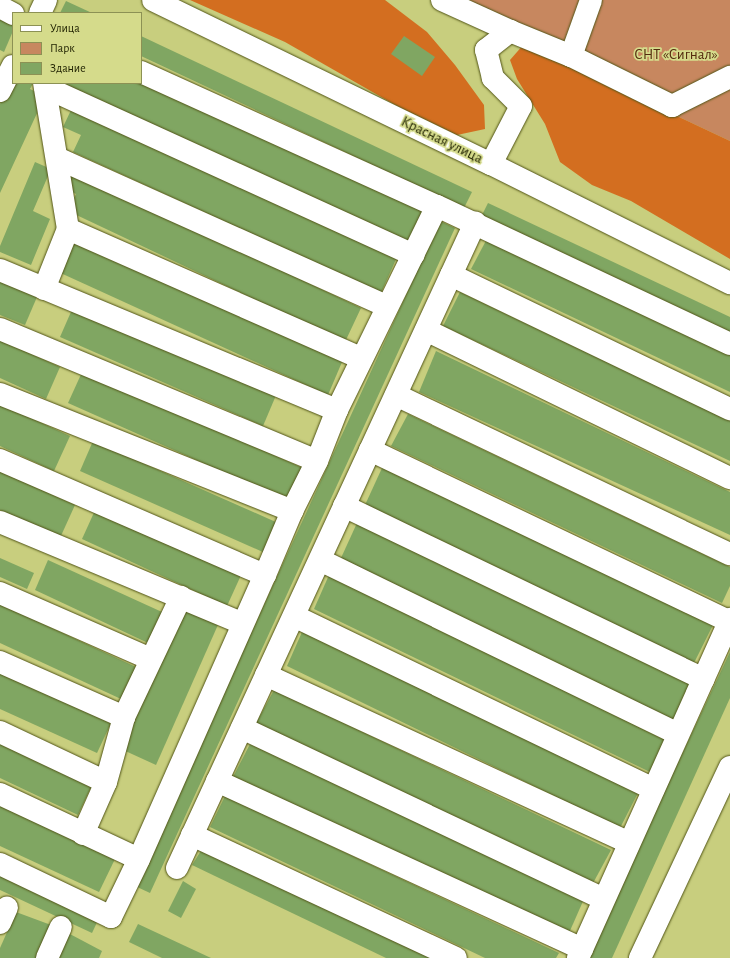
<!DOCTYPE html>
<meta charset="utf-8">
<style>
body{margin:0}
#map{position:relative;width:730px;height:958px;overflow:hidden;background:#c8ce7e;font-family:"Alegreya Sans",sans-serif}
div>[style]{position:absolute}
.green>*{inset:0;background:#c7875f}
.forest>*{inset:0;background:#d36e20}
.building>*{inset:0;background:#80a662}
.roads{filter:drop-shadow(0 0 1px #515416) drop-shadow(0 0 1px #515416)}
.minor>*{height:22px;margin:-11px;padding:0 11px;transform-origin:11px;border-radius:11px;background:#fff}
span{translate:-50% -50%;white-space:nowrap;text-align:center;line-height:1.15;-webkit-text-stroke:3.5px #d5db8b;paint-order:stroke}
.park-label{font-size:15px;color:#542b0e}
.street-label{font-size:15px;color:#1f2101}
.legend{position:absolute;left:12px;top:12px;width:130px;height:72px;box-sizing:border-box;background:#d5db8b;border:1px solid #8c9154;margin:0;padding:5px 7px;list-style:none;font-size:12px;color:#1f2101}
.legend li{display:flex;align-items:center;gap:8px;height:20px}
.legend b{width:20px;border:1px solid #8c9154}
</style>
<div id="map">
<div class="green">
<div style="clip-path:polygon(431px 0,730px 0,730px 141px,524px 44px)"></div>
</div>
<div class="forest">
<div style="clip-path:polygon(190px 0,385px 0,427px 32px,455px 65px,484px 105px,485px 129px,457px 135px,397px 106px,285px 42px)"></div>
<div style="clip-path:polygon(524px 44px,730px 141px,730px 259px,631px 201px,592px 185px,560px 162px,545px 124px,517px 79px,510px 60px)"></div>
</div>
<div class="building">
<div style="clip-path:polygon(66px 1px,92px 13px,60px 13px)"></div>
<div style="clip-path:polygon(0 13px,13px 19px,13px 31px,4px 52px,0 50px)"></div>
<div style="clip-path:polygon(141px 36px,472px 192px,464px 208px,141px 56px)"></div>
<div style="clip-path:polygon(404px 36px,435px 57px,422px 76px,391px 54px)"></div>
<div style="clip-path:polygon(13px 76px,13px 83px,33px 83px,30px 89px,45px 96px,0 193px,0 104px)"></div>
<div style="clip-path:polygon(58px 83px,141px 83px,424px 212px,410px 245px)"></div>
<div style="clip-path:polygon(72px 108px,397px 257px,381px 293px,73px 152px,81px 135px,63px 127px)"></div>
<div style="clip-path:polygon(35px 162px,51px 169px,33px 211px,50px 219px,31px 265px,0 252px,0 246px)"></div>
<div style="clip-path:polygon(73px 172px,361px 308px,345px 342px,68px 211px,76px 194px,65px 189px)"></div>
<div style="clip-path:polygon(488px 203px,730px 317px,730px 338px,480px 219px)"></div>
<div style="clip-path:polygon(440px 221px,455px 228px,150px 893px,135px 886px)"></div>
<div style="clip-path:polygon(489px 235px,730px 350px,730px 392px,471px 269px)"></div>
<div style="clip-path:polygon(69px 238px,342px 362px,328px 395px,54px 270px)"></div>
<div style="clip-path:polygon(0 273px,40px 290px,25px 325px,0 315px)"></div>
<div style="clip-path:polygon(460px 292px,730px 421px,730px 461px,443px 326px)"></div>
<div style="clip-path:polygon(74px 305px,277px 393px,263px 426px,60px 337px)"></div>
<div style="clip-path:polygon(0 340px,60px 367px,46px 399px,0 378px)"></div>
<div style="clip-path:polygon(436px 351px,730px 492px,730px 535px,419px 392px)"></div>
<div style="clip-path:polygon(83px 370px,305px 469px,291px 502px,68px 403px)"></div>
<div style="clip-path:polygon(0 404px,70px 436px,54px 471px,0 446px)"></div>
<div style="clip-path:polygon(408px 414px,730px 567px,730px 586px,722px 603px,391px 446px)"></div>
<div style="clip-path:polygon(93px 441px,278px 523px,265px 553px,80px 471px)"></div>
<div style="clip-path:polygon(382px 468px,713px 625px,693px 665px,365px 505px)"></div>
<div style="clip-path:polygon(0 471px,75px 505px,60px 538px,0 510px)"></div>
<div style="clip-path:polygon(97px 506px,242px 573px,227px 606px,82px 539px)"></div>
<div style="clip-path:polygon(357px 523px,689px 684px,673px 721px,341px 558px)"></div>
<div style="clip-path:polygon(0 558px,34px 573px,27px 589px,0 577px)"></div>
<div style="clip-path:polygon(48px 560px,162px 612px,148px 643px,35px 590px)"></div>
<div style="clip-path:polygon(329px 575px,667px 741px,652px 773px,314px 609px)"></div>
<div style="clip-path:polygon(186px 603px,221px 618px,156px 765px,121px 749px)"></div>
<div style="clip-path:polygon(0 604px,136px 667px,121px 699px,0 643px)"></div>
<div style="clip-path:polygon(302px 632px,638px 793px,620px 828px,287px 666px)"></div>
<div style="clip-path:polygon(730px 652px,730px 698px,612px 958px,589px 958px,627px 871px)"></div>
<div style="clip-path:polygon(0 670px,112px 721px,97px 753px,0 709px)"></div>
<div style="clip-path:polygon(274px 690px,611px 850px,592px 885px,255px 725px)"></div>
<div style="clip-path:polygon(0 736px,94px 781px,78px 815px,0 778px)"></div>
<div style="clip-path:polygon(250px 744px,584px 899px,569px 933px,233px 777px)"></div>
<div style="clip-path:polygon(225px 796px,559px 953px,556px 958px,485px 958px,210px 827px)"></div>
<div style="clip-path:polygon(0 805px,115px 859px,99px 892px,0 846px)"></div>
<div style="clip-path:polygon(204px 846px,437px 958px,386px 958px,192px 865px)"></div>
<div style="clip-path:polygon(0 870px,100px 916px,92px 933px,0 890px)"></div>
<div style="clip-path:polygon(183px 881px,196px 889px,181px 918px,168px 911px)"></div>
<div style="clip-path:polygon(16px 912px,51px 925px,37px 958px,0 958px,0 948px)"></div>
<div style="clip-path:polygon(138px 924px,211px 958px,162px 958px,129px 942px)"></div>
<div style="clip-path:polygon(68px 933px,102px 951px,99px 958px,57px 958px)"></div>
</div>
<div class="roads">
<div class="minor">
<div style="left:153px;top:0;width:376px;rotate:25.9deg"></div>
<div style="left:491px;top:164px;width:267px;rotate:26.5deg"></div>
<div style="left:442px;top:0;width:75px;rotate:24.5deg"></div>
<div style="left:0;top:7px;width:15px;rotate:28deg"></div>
<div style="left:40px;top:13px;width:14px;rotate:-65deg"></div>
<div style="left:571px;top:56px;width:113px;rotate:26.3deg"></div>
<div style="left:672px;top:106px;width:65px;rotate:-26.6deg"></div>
<div style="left:141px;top:72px;width:325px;rotate:24.4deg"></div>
<div style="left:437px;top:206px;width:324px;rotate:25.2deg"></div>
<div style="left:45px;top:87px;width:405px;rotate:24.5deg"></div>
<div style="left:0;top:91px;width:28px;rotate:-63deg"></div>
<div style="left:57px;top:158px;width:361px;rotate:24.2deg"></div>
<div style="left:491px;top:164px;width:65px;rotate:-62.7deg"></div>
<div style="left:521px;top:106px;width:40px;rotate:-135deg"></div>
<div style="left:493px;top:78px;width:29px;rotate:-104deg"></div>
<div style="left:486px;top:50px;width:31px;rotate:-38deg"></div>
<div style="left:510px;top:31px;width:66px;rotate:22.3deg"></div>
<div style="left:571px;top:56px;width:59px;rotate:-70.3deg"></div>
<div style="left:68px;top:229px;width:320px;rotate:23.8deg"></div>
<div style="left:0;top:270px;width:365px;rotate:22.6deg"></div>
<div style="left:451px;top:275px;width:310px;rotate:25.7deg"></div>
<div style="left:44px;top:289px;width:65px;rotate:-68.2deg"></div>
<div style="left:68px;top:229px;width:148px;rotate:-99.3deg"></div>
<div style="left:0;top:329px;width:343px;rotate:22.6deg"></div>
<div style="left:426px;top:330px;width:338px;rotate:26deg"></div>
<div style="left:0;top:394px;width:315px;rotate:21.8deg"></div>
<div style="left:396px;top:395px;width:370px;rotate:25.5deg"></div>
<div style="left:370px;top:450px;width:398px;rotate:25.5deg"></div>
<div style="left:0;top:460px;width:289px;rotate:23.5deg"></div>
<div style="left:344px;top:506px;width:399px;rotate:25.7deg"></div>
<div style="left:0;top:522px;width:262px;rotate:22.7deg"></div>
<div style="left:320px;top:560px;width:398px;rotate:25.9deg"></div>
<div style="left:0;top:593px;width:164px;rotate:23.7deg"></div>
<div style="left:294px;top:616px;width:399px;rotate:25.7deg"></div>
<div style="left:0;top:662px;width:136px;rotate:23.9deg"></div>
<div style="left:266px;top:675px;width:400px;rotate:24.8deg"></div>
<div style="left:242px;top:728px;width:400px;rotate:25.3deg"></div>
<div style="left:0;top:732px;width:117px;rotate:25.3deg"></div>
<div style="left:217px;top:781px;width:402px;rotate:24.7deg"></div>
<div style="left:0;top:794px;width:153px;rotate:25.1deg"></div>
<div style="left:83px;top:834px;width:57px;rotate:-66.1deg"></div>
<div style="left:106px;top:782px;width:67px;rotate:-74.5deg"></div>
<div style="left:124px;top:717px;width:133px;rotate:-64.6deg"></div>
<div style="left:192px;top:835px;width:291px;rotate:25deg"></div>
<div style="left:0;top:864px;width:123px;rotate:25.5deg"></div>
<div style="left:111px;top:917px;width:64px;rotate:-64.2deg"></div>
<div style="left:139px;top:859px;width:311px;rotate:-66.1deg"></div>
<div style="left:265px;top:575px;width:69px;rotate:-67.1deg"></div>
<div style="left:292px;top:511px;width:56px;rotate:-63.4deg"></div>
<div style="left:317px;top:461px;width:55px;rotate:-68.6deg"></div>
<div style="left:337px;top:410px;width:227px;rotate:-63.9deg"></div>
<div style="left:177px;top:868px;width:711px;rotate:-65.2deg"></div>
<div style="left:0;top:923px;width:17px;rotate:-66deg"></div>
<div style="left:47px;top:958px;width:34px;rotate:-66deg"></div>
<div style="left:578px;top:958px;width:372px;rotate:-65.8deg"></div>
<div style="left:640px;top:958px;width:211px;rotate:-64.8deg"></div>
</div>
</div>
<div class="park-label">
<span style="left:676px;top:55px">СНТ «Сигнал»</span>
</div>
<div class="street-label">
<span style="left:442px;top:140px;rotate:26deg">Красная улица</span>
</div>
<ul class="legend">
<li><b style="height:5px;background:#fff"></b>Улица</li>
<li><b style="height:11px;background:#c7875f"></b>Парк</li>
<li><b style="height:11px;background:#80a662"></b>Здание</li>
</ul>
</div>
